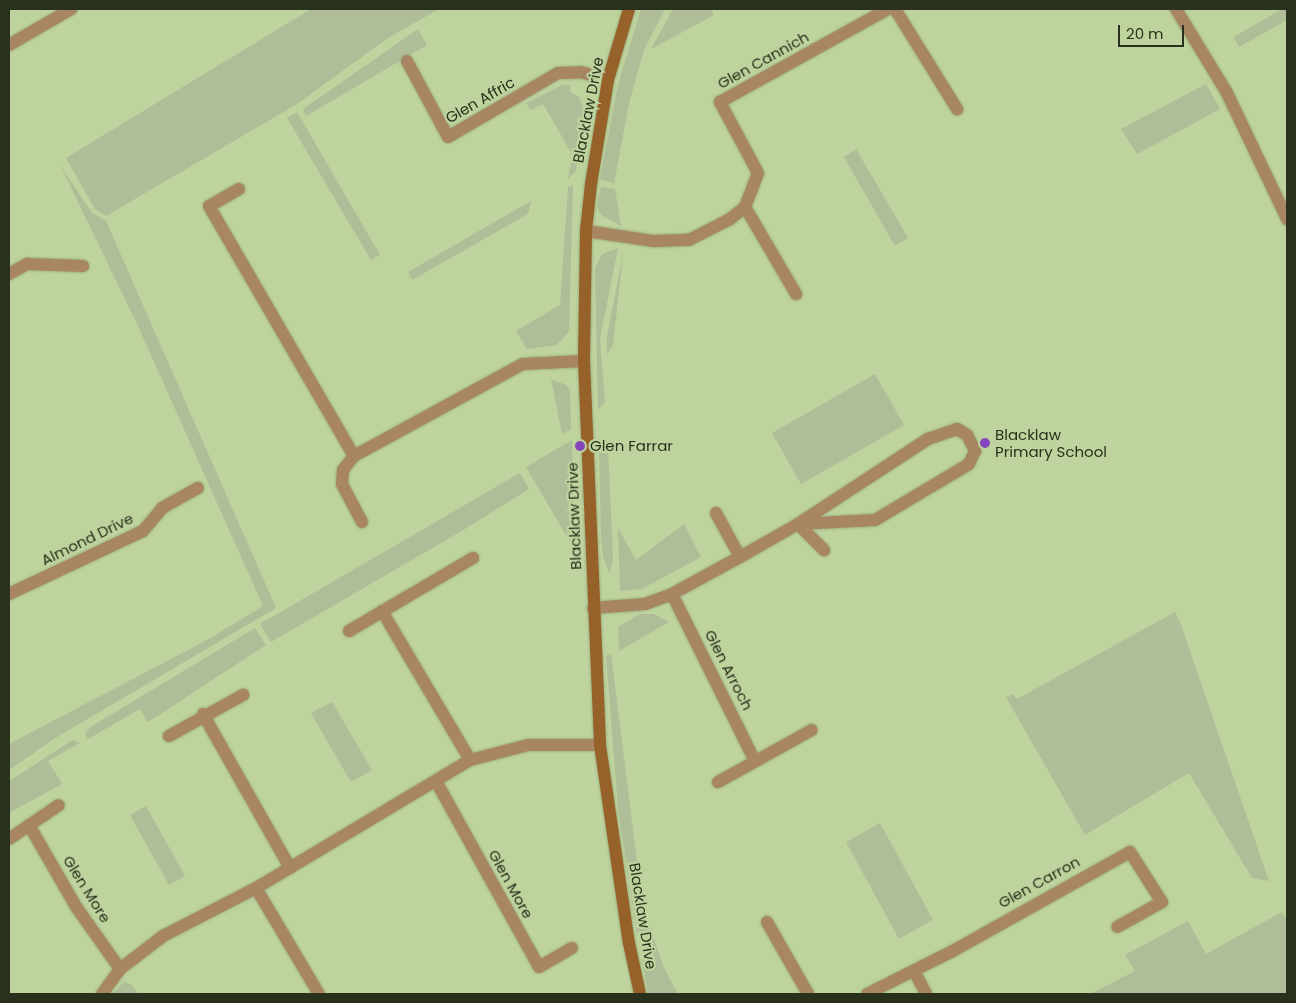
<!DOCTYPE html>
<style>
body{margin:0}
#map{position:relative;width:1296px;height:1003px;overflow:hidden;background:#bed39d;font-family:Poppins,sans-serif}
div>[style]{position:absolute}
.green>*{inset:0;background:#afbd98}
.roads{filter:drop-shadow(0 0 1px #9daf81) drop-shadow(0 0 1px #9daf81)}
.lane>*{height:12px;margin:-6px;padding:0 6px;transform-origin:6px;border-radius:6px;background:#a88563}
.street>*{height:12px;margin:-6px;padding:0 6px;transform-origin:6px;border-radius:6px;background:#a88563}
.secondary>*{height:12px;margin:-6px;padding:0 6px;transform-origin:6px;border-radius:6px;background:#96622a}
.dots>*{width:14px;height:14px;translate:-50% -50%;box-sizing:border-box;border:2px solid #bed39d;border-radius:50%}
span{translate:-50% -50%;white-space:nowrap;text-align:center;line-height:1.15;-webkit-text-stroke:4.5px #bed39d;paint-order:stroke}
.street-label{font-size:15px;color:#29311c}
.poi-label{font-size:15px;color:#29311c}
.left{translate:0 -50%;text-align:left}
.frame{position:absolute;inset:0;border:10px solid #29311c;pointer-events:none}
.scale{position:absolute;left:1118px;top:25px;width:66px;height:22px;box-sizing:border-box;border:2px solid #29311c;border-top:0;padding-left:6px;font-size:15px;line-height:18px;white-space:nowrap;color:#29311c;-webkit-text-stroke:4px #bed39d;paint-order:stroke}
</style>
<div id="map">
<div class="green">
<div style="clip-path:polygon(311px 9px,439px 9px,388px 38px,297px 104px,106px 216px,95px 209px,66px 158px)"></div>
<div style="clip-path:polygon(641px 9px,665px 9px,644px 50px,629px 103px,614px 184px,600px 179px,618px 84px)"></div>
<div style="clip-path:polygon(673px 9px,711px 9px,714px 15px,651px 49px)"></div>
<div style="clip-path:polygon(1282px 9px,1287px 9px,1287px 20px,1239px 47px,1234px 37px)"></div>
<div style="clip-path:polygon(418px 29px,427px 45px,306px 116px,303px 109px)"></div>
<div style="clip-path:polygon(1206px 84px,1220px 109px,1137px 154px,1121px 129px)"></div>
<div style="clip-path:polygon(562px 85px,570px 85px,570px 92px,579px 97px,583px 106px,576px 171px,568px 179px,572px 154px,543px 104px,531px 110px,526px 103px)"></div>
<div style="clip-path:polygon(297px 112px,380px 255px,371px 260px,287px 118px)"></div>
<div style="clip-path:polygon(856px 149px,908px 238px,895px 246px,844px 157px)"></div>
<div style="clip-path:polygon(60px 165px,92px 213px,106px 221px,276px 608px,57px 737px,9px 770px,9px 744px,207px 640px,263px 606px,138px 326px)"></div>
<div style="clip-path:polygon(573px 185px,569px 331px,557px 345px,527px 349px,516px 331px,560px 305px,568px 187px)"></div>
<div style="clip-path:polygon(601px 187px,615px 189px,621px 226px,601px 215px,597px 206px)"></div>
<div style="clip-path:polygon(531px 201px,528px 214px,412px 280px,408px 272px)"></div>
<div style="clip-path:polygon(618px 248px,600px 339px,605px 402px,598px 410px,595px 268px,602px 254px)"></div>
<div style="clip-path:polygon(623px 254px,613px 345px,607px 355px,607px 336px)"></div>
<div style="clip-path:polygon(875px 374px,904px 425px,801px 484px,772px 433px)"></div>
<div style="clip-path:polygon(551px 379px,566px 385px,570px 390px,571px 429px,562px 434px)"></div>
<div style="clip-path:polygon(572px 440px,573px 478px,573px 547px,526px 467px)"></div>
<div style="clip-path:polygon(608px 448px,613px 557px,610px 574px,603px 557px,601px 538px,599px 449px)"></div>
<div style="clip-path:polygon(520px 473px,529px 489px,465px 529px,271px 642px,260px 624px)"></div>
<div style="clip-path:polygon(684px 524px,701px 557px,642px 589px,620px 591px,618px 528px,636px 560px)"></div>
<div style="clip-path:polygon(1175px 612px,1180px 622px,1269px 881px,1252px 878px,1189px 773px,1085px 835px,1006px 697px,1013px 694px,1017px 699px)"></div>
<div style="clip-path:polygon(640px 614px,654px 614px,669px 622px,619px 651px,618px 627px)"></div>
<div style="clip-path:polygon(255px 628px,266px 645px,148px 722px,140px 709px,88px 739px,85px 734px,89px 728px)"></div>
<div style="clip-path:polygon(611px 654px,641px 894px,652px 933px,640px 936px,637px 934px,618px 808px,606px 656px)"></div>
<div style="clip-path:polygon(332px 702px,372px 770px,351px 782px,311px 713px)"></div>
<div style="clip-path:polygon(73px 740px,80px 743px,48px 761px,62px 784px,9px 813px,9px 781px)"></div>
<div style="clip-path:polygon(146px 806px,185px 876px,169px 885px,130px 815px)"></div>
<div style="clip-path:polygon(880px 823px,933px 920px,899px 939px,846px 842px)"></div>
<div style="clip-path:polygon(1282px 912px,1287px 921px,1287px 994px,1090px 994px,1135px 971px,1125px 955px,1188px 921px,1206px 954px)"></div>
<div style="clip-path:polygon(654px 939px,664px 968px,678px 994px,648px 994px,640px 945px)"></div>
<div style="clip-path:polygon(124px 982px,132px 985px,138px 994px,112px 994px)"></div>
</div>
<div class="roads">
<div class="lane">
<div style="left:798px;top:524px;width:37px;rotate:45deg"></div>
<div style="left:740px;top:557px;width:67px;rotate:-29.6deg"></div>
<div style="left:798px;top:524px;width:155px;rotate:-33.2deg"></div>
<div style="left:928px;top:439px;width:31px;rotate:-19deg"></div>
<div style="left:957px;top:429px;width:12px;rotate:31deg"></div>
<div style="left:967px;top:435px;width:18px;rotate:63deg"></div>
<div style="left:975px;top:451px;width:14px;rotate:115deg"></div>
<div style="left:969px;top:464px;width:109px;rotate:149.2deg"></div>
<div style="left:875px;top:520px;width:77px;rotate:177deg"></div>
</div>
<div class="street">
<div style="left:895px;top:9px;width:118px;rotate:58.2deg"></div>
<div style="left:1176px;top:9px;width:98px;rotate:58.7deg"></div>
<div style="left:1227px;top:93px;width:140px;rotate:64.5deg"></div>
<div style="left:9px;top:45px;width:72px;rotate:-30.1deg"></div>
<div style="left:407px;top:61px;width:86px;rotate:61.7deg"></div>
<div style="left:448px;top:137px;width:127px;rotate:-30.2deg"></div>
<div style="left:558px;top:73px;width:23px;rotate:-2deg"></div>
<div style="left:581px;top:72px;width:28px;rotate:17deg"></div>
<div style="left:239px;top:189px;width:34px;rotate:150deg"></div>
<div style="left:209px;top:206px;width:289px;rotate:59.9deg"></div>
<div style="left:745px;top:207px;width:101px;rotate:59.6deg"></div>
<div style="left:586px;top:231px;width:69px;rotate:8.4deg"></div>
<div style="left:654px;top:241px;width:35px;rotate:-2deg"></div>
<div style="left:689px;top:240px;width:46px;rotate:-27.1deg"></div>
<div style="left:730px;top:219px;width:19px;rotate:-39deg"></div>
<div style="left:745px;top:207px;width:36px;rotate:-69deg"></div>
<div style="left:758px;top:173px;width:81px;rotate:-118.2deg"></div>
<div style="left:720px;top:102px;width:192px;rotate:-29deg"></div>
<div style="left:9px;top:274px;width:21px;rotate:-29deg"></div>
<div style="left:27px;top:264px;width:56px;rotate:2deg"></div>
<div style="left:362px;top:522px;width:43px;rotate:-117.8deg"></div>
<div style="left:342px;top:484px;width:14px;rotate:-86deg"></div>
<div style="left:343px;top:470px;width:18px;rotate:-52deg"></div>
<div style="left:354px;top:456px;width:192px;rotate:-28.6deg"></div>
<div style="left:523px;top:364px;width:61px;rotate:-2.8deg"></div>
<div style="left:9px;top:594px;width:148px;rotate:-25.2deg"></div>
<div style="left:143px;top:531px;width:30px;rotate:-50deg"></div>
<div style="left:162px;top:508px;width:41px;rotate:-29.1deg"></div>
<div style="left:672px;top:594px;width:186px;rotate:63.6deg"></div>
<div style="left:593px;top:608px;width:52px;rotate:-4.4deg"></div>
<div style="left:645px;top:604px;width:29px;rotate:-20deg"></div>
<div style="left:672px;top:594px;width:77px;rotate:-28.6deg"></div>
<div style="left:740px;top:557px;width:50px;rotate:-118.6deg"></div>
<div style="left:382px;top:611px;width:173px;rotate:59.4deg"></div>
<div style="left:349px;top:631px;width:144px;rotate:-30.5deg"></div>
<div style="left:203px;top:714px;width:177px;rotate:60.5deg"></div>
<div style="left:169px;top:736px;width:85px;rotate:-29deg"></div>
<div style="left:718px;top:782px;width:107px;rotate:-29deg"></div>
<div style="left:437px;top:783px;width:210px;rotate:61deg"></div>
<div style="left:539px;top:967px;width:38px;rotate:-30deg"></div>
<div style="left:29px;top:825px;width:96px;rotate:60deg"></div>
<div style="left:77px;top:908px;width:75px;rotate:54.8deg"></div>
<div style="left:9px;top:839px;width:60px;rotate:-34.2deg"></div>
<div style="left:256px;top:888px;width:123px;rotate:59.3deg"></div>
<div style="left:767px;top:922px;width:83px;rotate:60.3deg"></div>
<div style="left:914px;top:971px;width:26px;rotate:62deg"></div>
<div style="left:102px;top:994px;width:31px;rotate:-54deg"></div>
<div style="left:120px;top:969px;width:54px;rotate:-37.5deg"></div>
<div style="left:163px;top:936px;width:105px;rotate:-27.3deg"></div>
<div style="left:256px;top:888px;width:249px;rotate:-30.9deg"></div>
<div style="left:470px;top:760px;width:60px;rotate:-14.5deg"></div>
<div style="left:528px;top:745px;width:72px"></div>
<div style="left:867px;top:994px;width:94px;rotate:-26.6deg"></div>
<div style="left:951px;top:952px;width:205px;rotate:-29.2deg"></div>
<div style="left:1130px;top:852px;width:59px;rotate:57.4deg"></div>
<div style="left:1162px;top:902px;width:51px;rotate:150.9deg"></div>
</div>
<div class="secondary">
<div style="left:629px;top:9px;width:74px;rotate:106.5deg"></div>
<div style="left:608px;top:80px;width:105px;rotate:99.3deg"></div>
<div style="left:591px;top:184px;width:47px;rotate:96.1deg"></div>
<div style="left:586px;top:231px;width:130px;rotate:90.9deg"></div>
<div style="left:584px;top:361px;width:384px;rotate:87.6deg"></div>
<div style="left:600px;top:745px;width:200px;rotate:81.7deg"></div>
<div style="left:629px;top:943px;width:52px;rotate:77.8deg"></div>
</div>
</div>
<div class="dots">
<div style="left:985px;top:443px;background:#8446bc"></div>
<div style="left:580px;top:446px;background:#8446bc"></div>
</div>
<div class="street-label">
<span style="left:763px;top:60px;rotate:-29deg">Glen Cannich</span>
<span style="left:480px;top:100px;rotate:-30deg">Glen Affric</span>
<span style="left:588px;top:110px;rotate:-79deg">Blacklaw Drive</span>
<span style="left:574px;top:516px;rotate:-92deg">Blacklaw Drive</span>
<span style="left:87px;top:539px;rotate:-26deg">Almond Drive</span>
<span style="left:729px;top:670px;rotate:63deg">Glen Arroch</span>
<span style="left:1039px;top:882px;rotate:-29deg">Glen Carron</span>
<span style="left:511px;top:884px;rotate:61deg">Glen More</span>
<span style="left:87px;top:889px;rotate:58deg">Glen More</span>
<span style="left:643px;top:916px;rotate:81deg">Blacklaw Drive</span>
</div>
<div class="poi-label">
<span class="left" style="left:995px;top:443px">Blacklaw<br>Primary School</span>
<span class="left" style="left:590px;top:446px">Glen Farrar</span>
</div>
<div class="frame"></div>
<div class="scale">20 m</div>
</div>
